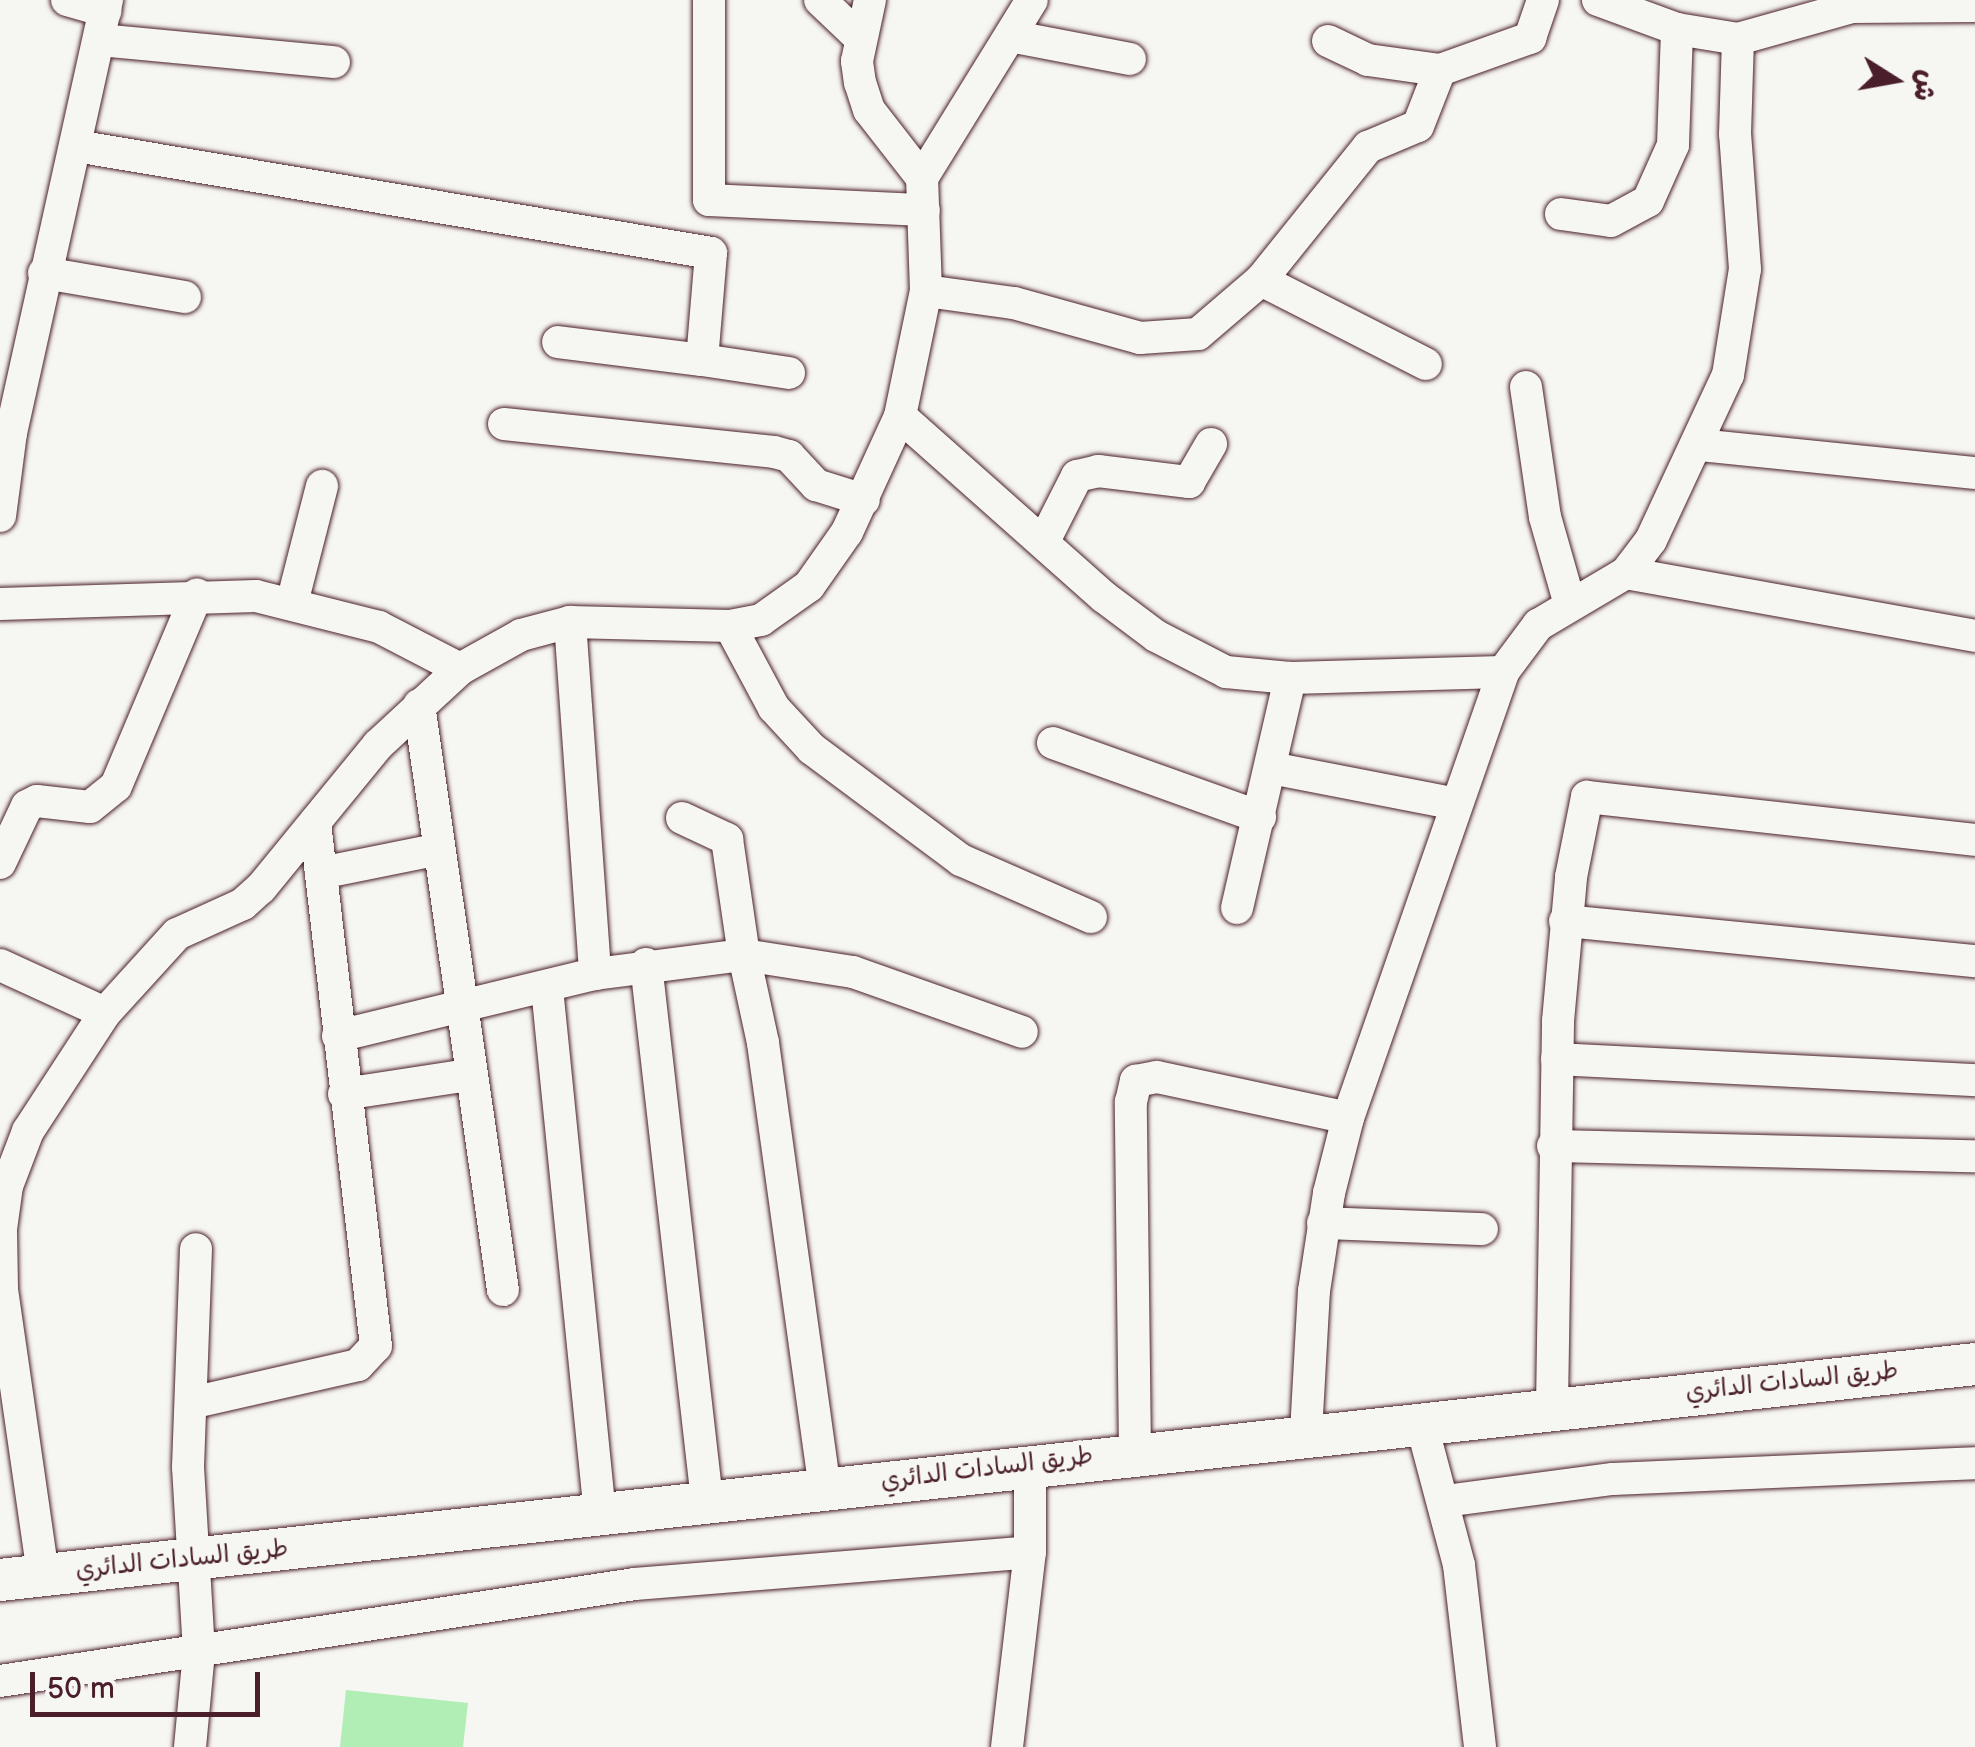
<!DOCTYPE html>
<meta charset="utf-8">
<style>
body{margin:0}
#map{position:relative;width:1975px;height:1747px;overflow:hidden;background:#f6f6f2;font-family:"Balsamiq Sans","Playpen Sans Arabic",sans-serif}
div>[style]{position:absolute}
.green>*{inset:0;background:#b0eeb5}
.roads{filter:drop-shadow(0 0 2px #4a1f2b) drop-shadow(0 0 2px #4a1f2b)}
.minor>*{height:32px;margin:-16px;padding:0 16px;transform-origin:16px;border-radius:16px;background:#f6f6f2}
.major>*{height:42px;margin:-21px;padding:0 21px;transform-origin:21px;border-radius:21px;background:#f6f6f2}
span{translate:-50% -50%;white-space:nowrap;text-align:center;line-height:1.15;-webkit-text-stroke:10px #f6f6f2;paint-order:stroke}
.street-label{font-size:25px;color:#4a1f2b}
.north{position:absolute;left:1845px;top:30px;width:100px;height:100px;-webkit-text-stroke:8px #f6f6f2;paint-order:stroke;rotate:101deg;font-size:28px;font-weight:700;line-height:40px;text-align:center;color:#4a1f2b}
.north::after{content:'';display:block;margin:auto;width:35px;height:45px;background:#4a1f2b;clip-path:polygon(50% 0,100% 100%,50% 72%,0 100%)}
.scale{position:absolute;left:30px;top:1672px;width:230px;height:45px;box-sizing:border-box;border:5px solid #4a1f2b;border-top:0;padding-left:12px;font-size:30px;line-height:35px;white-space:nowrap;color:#4a1f2b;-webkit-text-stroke:8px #f6f6f2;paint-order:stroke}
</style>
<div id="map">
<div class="green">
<div style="clip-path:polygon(346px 1690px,468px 1703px,463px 1747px,340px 1747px)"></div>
</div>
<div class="roads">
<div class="minor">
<div style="left:67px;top:0;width:40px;rotate:16deg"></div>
<div style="left:709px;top:0;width:200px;rotate:90deg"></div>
<div style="left:709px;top:200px;width:215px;rotate:2.7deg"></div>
<div style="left:820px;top:0;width:55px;rotate:43.5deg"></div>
<div style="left:1598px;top:0;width:84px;rotate:20.2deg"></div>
<div style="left:1677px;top:29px;width:62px;rotate:9.3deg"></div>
<div style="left:1738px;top:39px;width:118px;rotate:-15.7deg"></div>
<div style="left:1852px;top:7px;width:123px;rotate:-0.5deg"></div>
<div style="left:1015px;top:37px;width:117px;rotate:10.8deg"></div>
<div style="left:100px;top:40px;width:235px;rotate:5.4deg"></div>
<div style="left:1328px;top:41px;width:44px;rotate:25.4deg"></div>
<div style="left:1368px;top:60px;width:73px;rotate:7.9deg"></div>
<div style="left:76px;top:146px;width:644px;rotate:9.56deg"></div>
<div style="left:711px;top:253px;width:107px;rotate:94.8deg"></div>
<div style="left:702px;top:360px;width:145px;rotate:-172.9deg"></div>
<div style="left:922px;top:178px;width:209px;rotate:-58.3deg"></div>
<div style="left:1561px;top:214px;width:50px;rotate:8deg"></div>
<div style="left:1611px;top:221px;width:42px;rotate:-28.4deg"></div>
<div style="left:1648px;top:201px;width:61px;rotate:-65.9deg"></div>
<div style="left:1673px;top:145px;width:116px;rotate:-88deg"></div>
<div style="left:44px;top:273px;width:143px;rotate:9.7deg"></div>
<div style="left:1261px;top:280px;width:185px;rotate:27deg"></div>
<div style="left:926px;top:291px;width:89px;rotate:7.8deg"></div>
<div style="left:1014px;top:303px;width:131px;rotate:15.5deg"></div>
<div style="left:1140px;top:338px;width:58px;rotate:-3.9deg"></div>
<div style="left:1198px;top:334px;width:83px;rotate:-40.6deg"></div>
<div style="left:1261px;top:280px;width:171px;rotate:-51.2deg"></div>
<div style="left:1368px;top:147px;width:54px;rotate:-22.8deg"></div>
<div style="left:1418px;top:126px;width:60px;rotate:-68.6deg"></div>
<div style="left:1440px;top:70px;width:96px;rotate:-19.6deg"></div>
<div style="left:1530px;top:38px;width:40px;rotate:-71.1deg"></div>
<div style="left:702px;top:360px;width:88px;rotate:8.5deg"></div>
<div style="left:1526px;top:387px;width:131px;rotate:81.7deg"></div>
<div style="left:1545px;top:517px;width:87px;rotate:74.1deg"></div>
<div style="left:900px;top:416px;width:273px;rotate:41.6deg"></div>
<div style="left:1104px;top:597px;width:65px;rotate:36.9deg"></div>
<div style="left:1156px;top:636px;width:79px;rotate:27.2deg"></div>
<div style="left:1226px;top:672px;width:64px;rotate:5.4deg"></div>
<div style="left:1290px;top:678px;width:213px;rotate:-1.6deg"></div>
<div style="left:504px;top:424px;width:271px;rotate:5.9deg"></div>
<div style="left:774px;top:452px;width:16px;rotate:15deg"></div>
<div style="left:789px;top:456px;width:40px;rotate:47deg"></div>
<div style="left:816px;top:485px;width:50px;rotate:17.4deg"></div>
<div style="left:1699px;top:445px;width:277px;rotate:5.8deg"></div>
<div style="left:0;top:516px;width:84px;rotate:-82.5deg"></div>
<div style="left:11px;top:433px;width:444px;rotate:-77.5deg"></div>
<div style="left:1044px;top:541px;width:73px;rotate:-63.1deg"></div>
<div style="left:1077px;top:476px;width:22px;rotate:-13deg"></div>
<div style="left:1098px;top:471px;width:92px;rotate:6.9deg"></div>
<div style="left:1189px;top:482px;width:44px;rotate:-59.9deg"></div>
<div style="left:1626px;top:573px;width:355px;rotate:10.2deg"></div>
<div style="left:292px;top:603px;width:121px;rotate:-75.6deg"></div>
<div style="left:0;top:604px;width:256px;rotate:-1.8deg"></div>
<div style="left:256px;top:596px;width:127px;rotate:14.1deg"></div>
<div style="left:379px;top:627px;width:91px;rotate:27.4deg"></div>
<div style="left:570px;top:622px;width:353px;rotate:85.9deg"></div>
<div style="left:730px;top:626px;width:93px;rotate:61.8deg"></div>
<div style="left:774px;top:708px;width:56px;rotate:47.2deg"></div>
<div style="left:812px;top:749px;width:186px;rotate:36.7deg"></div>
<div style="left:961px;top:860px;width:142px;rotate:23.7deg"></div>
<div style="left:419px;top:705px;width:591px;rotate:81.83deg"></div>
<div style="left:1053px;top:743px;width:220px;rotate:19.7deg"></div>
<div style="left:1271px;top:768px;width:189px;rotate:11deg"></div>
<div style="left:682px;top:818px;width:50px;rotate:25deg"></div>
<div style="left:727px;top:839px;width:117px;rotate:81.7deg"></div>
<div style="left:744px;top:955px;width:110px;rotate:8.9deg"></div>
<div style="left:853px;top:972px;width:179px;rotate:19.5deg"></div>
<div style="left:0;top:863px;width:63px;rotate:-64.7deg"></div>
<div style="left:27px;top:806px;width:11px;rotate:-27deg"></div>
<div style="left:37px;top:801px;width:53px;rotate:6.5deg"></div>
<div style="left:90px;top:807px;width:33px;rotate:-39deg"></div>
<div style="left:116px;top:786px;width:208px;rotate:-67.1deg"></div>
<div style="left:321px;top:873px;width:116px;rotate:-11.4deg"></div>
<div style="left:1237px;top:908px;width:236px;rotate:-77deg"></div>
<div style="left:1565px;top:921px;width:412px;rotate:5.6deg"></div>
<div style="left:646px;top:964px;width:539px;rotate:83.51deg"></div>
<div style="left:0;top:965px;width:115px;rotate:24.6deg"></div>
<div style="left:547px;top:988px;width:529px;rotate:84.25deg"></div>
<div style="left:338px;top:1036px;width:264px;rotate:-13.6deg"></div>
<div style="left:595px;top:974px;width:150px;rotate:-7.3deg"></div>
<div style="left:744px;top:955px;width:90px;rotate:77.8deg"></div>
<div style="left:763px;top:1043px;width:449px;rotate:82.1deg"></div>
<div style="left:1557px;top:1059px;width:419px;rotate:2.9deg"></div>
<div style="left:344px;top:1094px;width:125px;rotate:-8.7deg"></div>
<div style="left:1553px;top:1146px;width:422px;rotate:1.4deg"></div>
<div style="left:1323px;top:1223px;width:159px;rotate:2.2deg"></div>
<div style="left:191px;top:1403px;width:171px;rotate:-12.8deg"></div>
<div style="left:358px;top:1365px;width:26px;rotate:-47deg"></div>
<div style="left:376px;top:1346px;width:527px;rotate:-96.65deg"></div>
<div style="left:1552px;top:1406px;width:385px;rotate:-89.1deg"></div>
<div style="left:1558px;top:1021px;width:145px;rotate:-84.8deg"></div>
<div style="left:1571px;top:877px;width:82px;rotate:-78.7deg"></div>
<div style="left:1587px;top:797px;width:390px;rotate:6.3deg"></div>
<div style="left:1421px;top:1422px;width:148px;rotate:75.1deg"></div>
<div style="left:1459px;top:1565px;width:183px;rotate:83.4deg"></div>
<div style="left:1306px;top:1433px;width:142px;rotate:-86.8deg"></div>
<div style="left:1314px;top:1291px;width:99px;rotate:-81.3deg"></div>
<div style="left:1329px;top:1193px;width:77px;rotate:-75.8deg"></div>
<div style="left:1348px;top:1118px;width:472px;rotate:-70.8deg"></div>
<div style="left:1503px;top:672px;width:59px;rotate:-53.3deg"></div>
<div style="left:1538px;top:625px;width:102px;rotate:-30.6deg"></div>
<div style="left:1626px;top:573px;width:41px;rotate:-52.9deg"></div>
<div style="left:1651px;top:540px;width:182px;rotate:-65deg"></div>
<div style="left:1728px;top:375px;width:107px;rotate:-80.9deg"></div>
<div style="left:1745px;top:269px;width:135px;rotate:-94.2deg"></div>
<div style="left:1735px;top:134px;width:95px;rotate:-88.2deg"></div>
<div style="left:1135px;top:1452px;width:350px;rotate:-90.7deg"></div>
<div style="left:1131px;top:1102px;width:22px;rotate:-77deg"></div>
<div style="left:1136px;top:1081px;width:21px;rotate:-11deg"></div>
<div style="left:1157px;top:1077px;width:195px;rotate:12.1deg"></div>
<div style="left:1445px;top:1501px;width:169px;rotate:-7.5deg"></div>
<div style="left:1613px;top:1479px;width:362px;rotate:-2.5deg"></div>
<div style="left:43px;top:1574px;width:289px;rotate:-98.2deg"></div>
<div style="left:2px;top:1288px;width:59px;rotate:-91deg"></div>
<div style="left:1px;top:1229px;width:43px;rotate:-82.1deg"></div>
<div style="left:7px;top:1186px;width:59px;rotate:-69.1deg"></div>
<div style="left:28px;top:1131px;width:141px;rotate:-56.9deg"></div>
<div style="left:105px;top:1013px;width:107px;rotate:-47.7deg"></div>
<div style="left:177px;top:934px;width:72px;rotate:-24.4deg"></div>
<div style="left:243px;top:904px;width:24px;rotate:-42deg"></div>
<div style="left:261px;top:888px;width:185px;rotate:-50.7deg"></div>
<div style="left:378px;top:745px;width:112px;rotate:-42.8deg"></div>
<div style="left:460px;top:669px;width:70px;rotate:-29.1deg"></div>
<div style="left:521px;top:635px;width:51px;rotate:-14.9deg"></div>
<div style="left:570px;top:622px;width:160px;rotate:1.4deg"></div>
<div style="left:730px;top:626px;width:32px;rotate:-11deg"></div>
<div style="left:761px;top:620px;width:59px;rotate:-35.3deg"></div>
<div style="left:809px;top:586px;width:66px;rotate:-54.9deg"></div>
<div style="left:847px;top:532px;width:128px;rotate:-65.4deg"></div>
<div style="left:900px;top:416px;width:128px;rotate:-78.3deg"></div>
<div style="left:926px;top:291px;width:113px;rotate:-92deg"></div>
<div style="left:922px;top:178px;width:86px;rotate:-127.9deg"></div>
<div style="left:869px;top:110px;width:28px;rotate:-108deg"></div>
<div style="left:860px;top:83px;width:22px;rotate:-98deg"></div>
<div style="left:857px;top:61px;width:62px;rotate:-78deg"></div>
<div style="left:0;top:1681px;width:642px;rotate:-8.69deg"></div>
<div style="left:635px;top:1584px;width:396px;rotate:-4.6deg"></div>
<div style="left:190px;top:1747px;width:95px;rotate:-84.6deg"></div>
<div style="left:199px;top:1652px;width:185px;rotate:-93.4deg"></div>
<div style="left:188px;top:1467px;width:218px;rotate:-87.9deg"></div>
<div style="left:1007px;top:1747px;width:196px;rotate:-83.3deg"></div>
<div style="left:1030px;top:1552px;width:88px;rotate:-90deg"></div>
</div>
<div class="major">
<div style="left:0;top:1580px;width:1987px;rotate:-6.24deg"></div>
</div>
</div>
<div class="street-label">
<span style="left:1792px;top:1382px;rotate:-6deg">طريق السادات الدائري</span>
<span style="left:987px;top:1469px;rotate:-7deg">طريق السادات الدائري</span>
<span style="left:182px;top:1560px;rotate:-6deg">طريق السادات الدائري</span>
</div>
<div class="north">ش</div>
<div class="scale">50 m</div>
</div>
